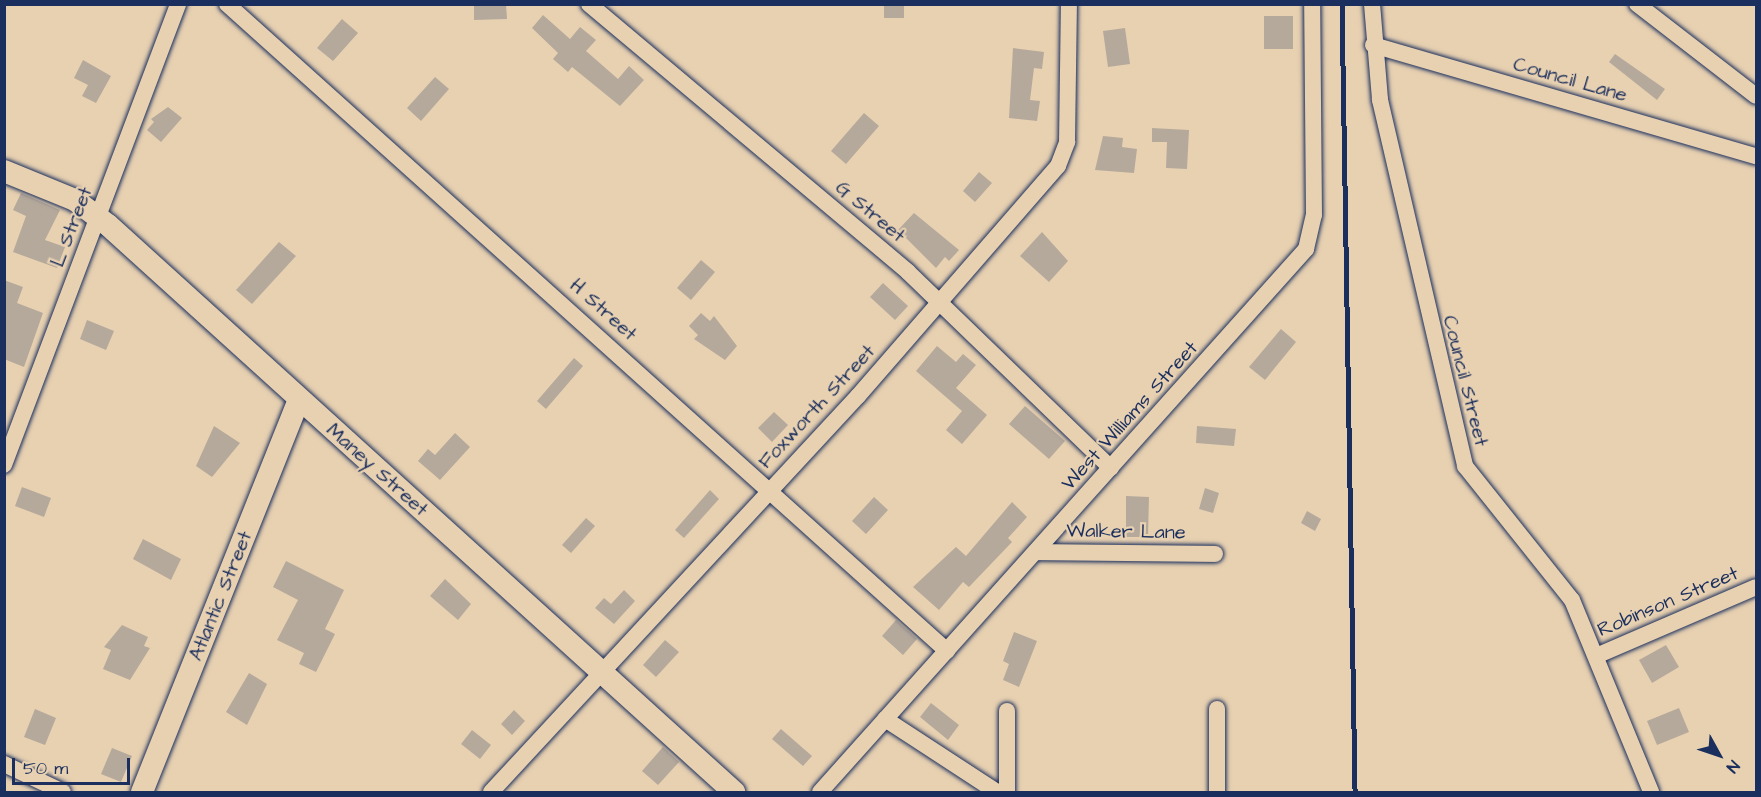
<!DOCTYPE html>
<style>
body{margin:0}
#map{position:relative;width:1761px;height:797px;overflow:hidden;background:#e8d1b1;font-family:"Architects Daughter",sans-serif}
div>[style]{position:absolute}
.building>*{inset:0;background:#b5a99c}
.roads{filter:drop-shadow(0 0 2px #1b2f5e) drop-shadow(0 0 2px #1b2f5e)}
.street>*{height:16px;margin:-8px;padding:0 8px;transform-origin:8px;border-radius:8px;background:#e8d1b1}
.secondary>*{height:22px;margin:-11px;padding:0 11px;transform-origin:11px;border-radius:11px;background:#e8d1b1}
.rail>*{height:4.5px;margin:-2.25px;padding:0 2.25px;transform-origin:2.25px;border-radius:2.25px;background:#1b2f5e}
span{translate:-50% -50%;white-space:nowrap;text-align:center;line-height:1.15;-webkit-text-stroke:4.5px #e8d1b1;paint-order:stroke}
.street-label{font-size:20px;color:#1b2f5e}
.frame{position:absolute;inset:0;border:6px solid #1b2f5e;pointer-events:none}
.north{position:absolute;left:1689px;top:725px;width:60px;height:60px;-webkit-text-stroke:4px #e8d1b1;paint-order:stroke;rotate:130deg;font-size:16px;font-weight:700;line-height:24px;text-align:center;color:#1b2f5e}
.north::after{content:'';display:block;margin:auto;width:21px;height:27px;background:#1b2f5e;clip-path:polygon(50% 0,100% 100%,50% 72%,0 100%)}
.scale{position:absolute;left:12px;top:758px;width:118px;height:27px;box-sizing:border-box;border:3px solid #1b2f5e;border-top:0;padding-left:8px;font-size:18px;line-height:21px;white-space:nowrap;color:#1b2f5e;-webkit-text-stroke:4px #e8d1b1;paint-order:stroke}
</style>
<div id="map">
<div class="building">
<div style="clip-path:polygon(474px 4px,506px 4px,507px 19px,474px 20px)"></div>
<div style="clip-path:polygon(884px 4px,904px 4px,904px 18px,884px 18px)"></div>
<div style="clip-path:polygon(543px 15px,570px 39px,580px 27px,596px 40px,586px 51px,618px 79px,629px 66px,644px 80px,620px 106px,572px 67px,568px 72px,553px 59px,558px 53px,532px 28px)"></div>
<div style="clip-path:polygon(1264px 16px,1293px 16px,1293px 49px,1264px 49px)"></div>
<div style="clip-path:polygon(342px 19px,358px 33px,333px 61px,317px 48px)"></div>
<div style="clip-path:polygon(1125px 28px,1130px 64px,1108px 67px,1103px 31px)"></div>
<div style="clip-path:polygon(1013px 48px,1044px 52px,1042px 69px,1034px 68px,1030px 100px,1040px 101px,1037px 121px,1009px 118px)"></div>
<div style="clip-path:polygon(1615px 54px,1665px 89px,1657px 100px,1609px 62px)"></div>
<div style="clip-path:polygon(83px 60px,111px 76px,96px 103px,82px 96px,88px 85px,74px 78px)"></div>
<div style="clip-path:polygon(435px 77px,449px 89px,421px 121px,407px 108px)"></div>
<div style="clip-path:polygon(168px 107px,182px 118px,161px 142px,147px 130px,154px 122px,151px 119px)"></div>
<div style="clip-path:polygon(864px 113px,879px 126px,846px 164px,831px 151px)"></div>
<div style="clip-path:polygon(1152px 128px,1189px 130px,1187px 169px,1166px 168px,1167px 142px,1152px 142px)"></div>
<div style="clip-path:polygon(1103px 136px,1123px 138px,1122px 147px,1137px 149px,1134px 173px,1095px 170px)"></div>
<div style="clip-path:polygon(979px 172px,992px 183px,975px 202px,963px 191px)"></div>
<div style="clip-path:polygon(21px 193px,60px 210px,45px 240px,65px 247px,57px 268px,13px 252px,26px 216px,13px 210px)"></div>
<div style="clip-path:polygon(914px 213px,959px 250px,949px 261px,945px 257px,936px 268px,898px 230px)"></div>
<div style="clip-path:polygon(1042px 232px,1068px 261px,1049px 282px,1020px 256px)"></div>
<div style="clip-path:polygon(279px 242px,296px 256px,252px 304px,236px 290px)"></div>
<div style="clip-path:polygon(701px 260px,715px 272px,691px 300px,677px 288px)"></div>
<div style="clip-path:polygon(4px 280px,23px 287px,17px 303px,43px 313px,24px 367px,4px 359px)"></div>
<div style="clip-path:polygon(883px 283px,908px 306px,895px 320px,870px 297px)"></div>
<div style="clip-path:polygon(701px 313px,710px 321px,714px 316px,737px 346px,725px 360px,694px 339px,698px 335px,689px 326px)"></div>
<div style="clip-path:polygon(87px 320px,114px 331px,106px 350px,80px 339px)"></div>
<div style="clip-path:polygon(1281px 329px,1296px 342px,1265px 380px,1249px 367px)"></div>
<div style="clip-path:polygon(937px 346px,956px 362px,963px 354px,976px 365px,956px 388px,987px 415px,962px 444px,946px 430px,962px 411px,916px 371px)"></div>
<div style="clip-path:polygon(574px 358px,583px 366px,546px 409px,537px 401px)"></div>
<div style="clip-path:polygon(1025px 406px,1065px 441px,1049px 459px,1009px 424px)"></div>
<div style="clip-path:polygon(774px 412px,788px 425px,772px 442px,758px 428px)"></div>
<div style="clip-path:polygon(214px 426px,240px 443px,212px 477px,196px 466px)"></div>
<div style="clip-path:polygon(1197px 426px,1236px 429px,1234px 446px,1196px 443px)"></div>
<div style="clip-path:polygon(455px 433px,470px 447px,440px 480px,418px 461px,428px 449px,435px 455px)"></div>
<div style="clip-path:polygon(22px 487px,51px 498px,44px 517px,15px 506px)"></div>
<div style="clip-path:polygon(1205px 488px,1219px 493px,1213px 513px,1199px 509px)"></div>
<div style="clip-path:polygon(710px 490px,719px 499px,684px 538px,675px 530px)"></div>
<div style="clip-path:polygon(1126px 496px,1149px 497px,1148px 537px,1126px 537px)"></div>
<div style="clip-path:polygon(874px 497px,888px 510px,866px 534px,852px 521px)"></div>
<div style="clip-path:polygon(1012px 502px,1027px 517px,1008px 538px,1012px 542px,969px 587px,963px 582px,939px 610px,913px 587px,956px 547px,966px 556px)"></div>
<div style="clip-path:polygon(1307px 511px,1321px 519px,1315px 531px,1301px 523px)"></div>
<div style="clip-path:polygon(586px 518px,595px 526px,571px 553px,562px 545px)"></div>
<div style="clip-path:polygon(143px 539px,181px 559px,171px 580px,133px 559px)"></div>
<div style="clip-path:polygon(286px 561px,344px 590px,325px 629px,335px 634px,316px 672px,299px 664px,304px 653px,277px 640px,298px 600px,273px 587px)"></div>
<div style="clip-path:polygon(445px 579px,471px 604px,458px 620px,430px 596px)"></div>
<div style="clip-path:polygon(624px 590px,635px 601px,614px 624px,595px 608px,604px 598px,611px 604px)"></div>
<div style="clip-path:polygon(896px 620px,917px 639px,903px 655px,882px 636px)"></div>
<div style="clip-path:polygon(122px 625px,148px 637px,144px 646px,150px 648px,130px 680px,103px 669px,111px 650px,104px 647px)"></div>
<div style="clip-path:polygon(1014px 632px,1037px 641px,1019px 687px,1003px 680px,1009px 664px,1003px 661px)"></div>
<div style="clip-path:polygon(665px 640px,679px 652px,656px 677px,643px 665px)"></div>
<div style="clip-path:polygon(1666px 645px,1679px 667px,1652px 683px,1639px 660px)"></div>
<div style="clip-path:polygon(249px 673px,267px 684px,247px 725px,226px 712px)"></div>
<div style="clip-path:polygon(931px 703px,959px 725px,948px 740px,920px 717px)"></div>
<div style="clip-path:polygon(1679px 708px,1689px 732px,1657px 745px,1647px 721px)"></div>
<div style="clip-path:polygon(35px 709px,56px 718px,45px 745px,24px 737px)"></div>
<div style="clip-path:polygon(514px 710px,525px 721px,512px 735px,501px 724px)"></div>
<div style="clip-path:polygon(781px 729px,812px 756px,803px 766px,772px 739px)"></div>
<div style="clip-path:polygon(472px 730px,491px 745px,480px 759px,461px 744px)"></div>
<div style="clip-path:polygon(663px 747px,679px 762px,658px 785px,642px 771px)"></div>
<div style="clip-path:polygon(112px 748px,132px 756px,121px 782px,101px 774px)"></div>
</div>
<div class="roads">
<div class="street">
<div style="left:227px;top:4px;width:968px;rotate:41.94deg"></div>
<div style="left:589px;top:4px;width:417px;rotate:40deg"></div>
<div style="left:908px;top:272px;width:282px;rotate:44deg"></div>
<div style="left:1372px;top:4px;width:96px;rotate:85.2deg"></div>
<div style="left:1380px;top:100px;width:376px;rotate:76.9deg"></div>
<div style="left:1465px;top:466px;width:171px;rotate:51.4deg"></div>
<div style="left:1572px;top:600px;width:208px;rotate:67.6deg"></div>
<div style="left:1637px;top:4px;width:150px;rotate:37.7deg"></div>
<div style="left:1373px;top:45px;width:399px;rotate:16.2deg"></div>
<div style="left:4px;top:465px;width:493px;rotate:-69.3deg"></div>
<div style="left:1036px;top:552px;width:179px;rotate:0.6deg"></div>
<div style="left:1596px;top:656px;width:174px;rotate:-23.3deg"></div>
<div style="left:1217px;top:709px;width:83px;rotate:90deg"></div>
<div style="left:885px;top:719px;width:134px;rotate:33.1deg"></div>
<div style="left:4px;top:764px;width:65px;rotate:25.4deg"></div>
<div style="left:491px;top:792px;width:540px;rotate:-47.18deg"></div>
<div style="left:858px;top:396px;width:305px;rotate:-49deg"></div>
<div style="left:1058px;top:166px;width:26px;rotate:-69deg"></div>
<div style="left:1067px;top:142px;width:138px;rotate:-89.2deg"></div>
<div style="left:820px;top:792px;width:729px;rotate:-48.17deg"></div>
<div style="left:1306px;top:249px;width:35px;rotate:-77deg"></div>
<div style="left:1314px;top:215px;width:211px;rotate:-90.5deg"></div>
<div style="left:1007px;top:792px;width:81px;rotate:-90deg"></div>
</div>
<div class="secondary">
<div style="left:4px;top:171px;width:77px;rotate:22.2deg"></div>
<div style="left:75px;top:200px;width:41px;rotate:37.1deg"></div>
<div style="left:108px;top:225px;width:845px;rotate:42.17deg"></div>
<div style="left:142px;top:792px;width:423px;rotate:-68.2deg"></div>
</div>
</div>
<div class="rail">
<div style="left:1342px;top:4px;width:788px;rotate:89.05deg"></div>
</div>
<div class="street-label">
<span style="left:1570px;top:80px;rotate:16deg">Council Lane</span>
<span style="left:870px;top:212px;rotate:40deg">G Street</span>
<span style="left:72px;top:227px;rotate:-69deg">L Street</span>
<span style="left:603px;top:310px;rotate:42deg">H Street</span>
<span style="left:1465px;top:381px;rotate:76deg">Council Street</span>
<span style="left:817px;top:407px;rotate:-47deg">Foxworth Street</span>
<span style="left:1130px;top:416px;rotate:-48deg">West Williams Street</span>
<span style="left:377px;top:470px;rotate:42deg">Maney Street</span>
<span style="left:1126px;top:532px;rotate:1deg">Walker Lane</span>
<span style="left:221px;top:596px;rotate:-68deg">Atlantic Street</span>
<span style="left:1668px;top:602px;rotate:-23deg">Robinson Street</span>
</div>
<div class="frame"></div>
<div class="north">N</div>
<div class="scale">50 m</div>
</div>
